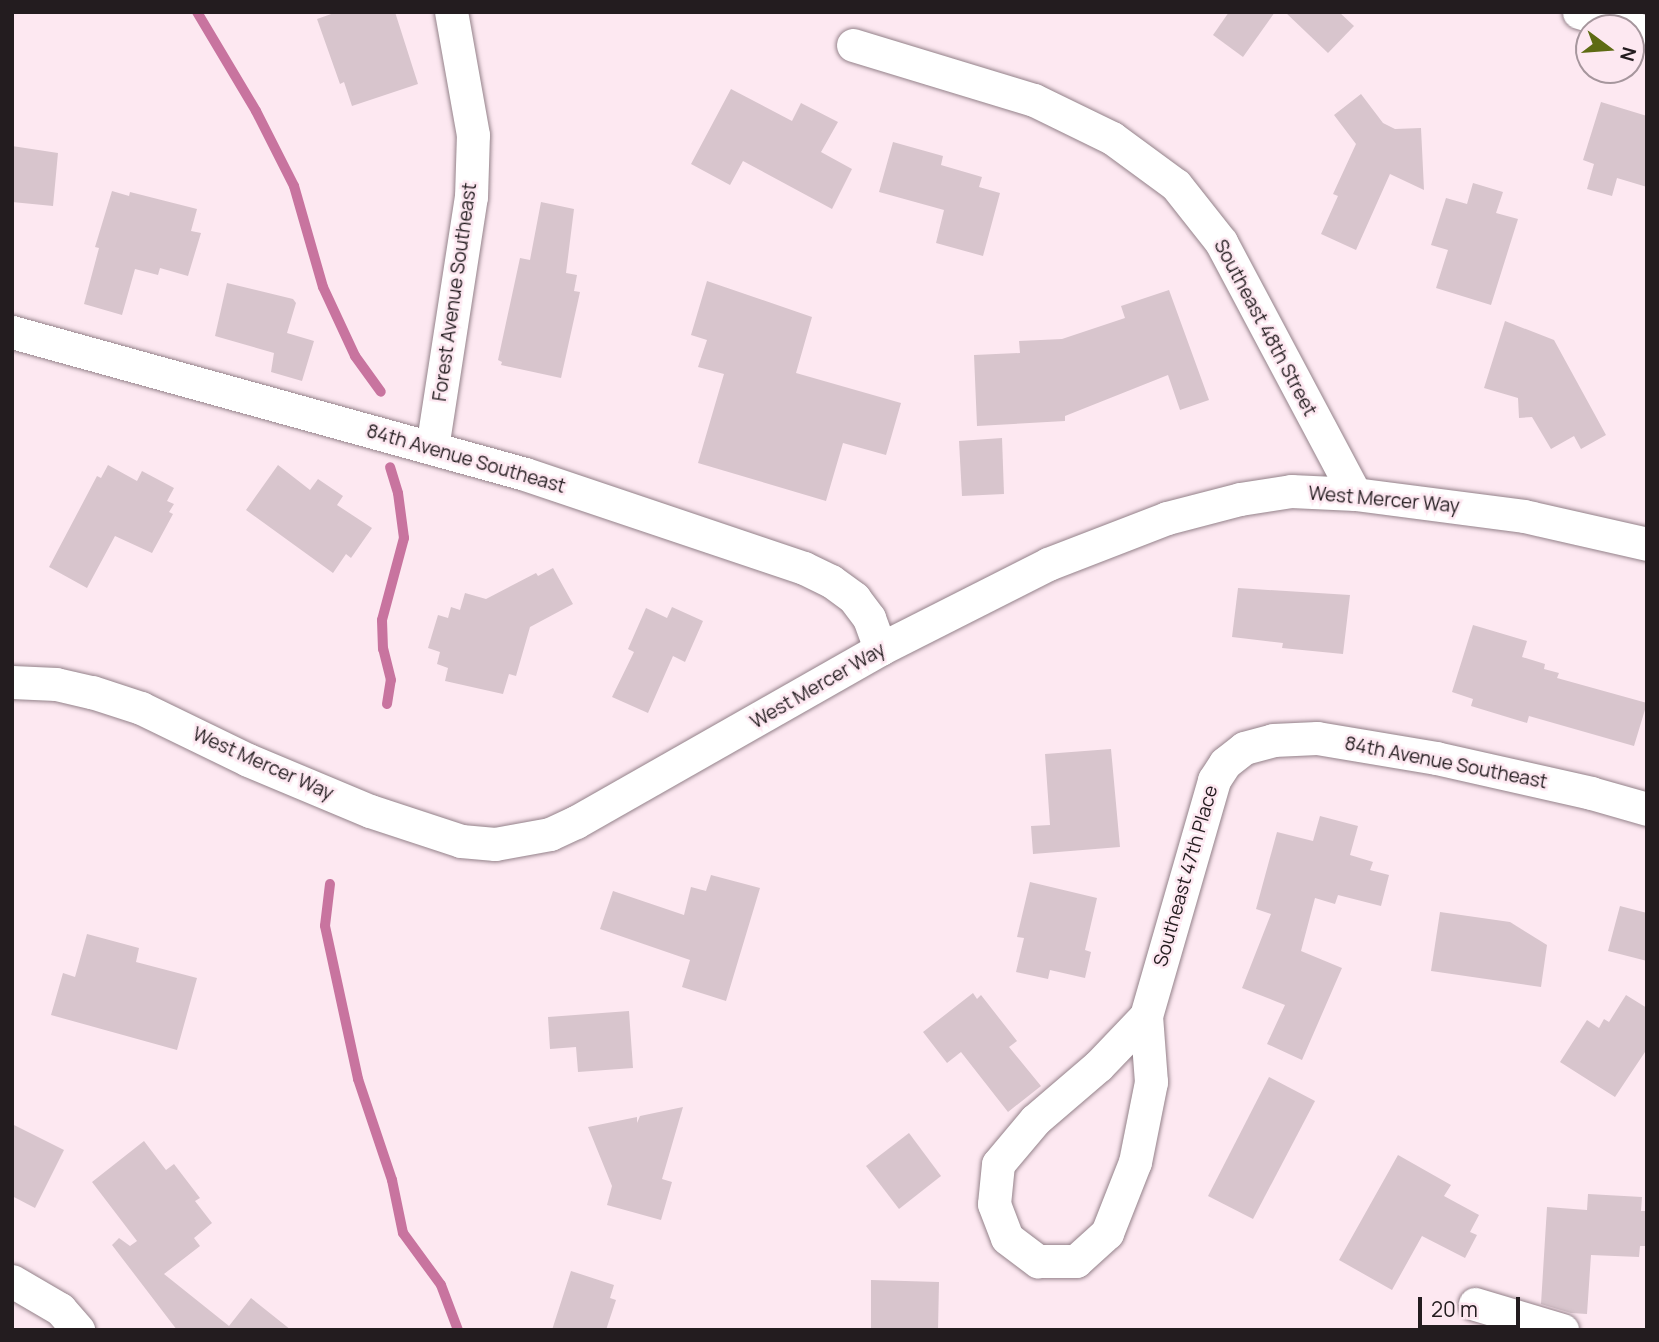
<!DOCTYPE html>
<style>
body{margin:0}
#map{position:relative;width:1659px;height:1342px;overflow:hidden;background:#fde8f1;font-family:Manrope,sans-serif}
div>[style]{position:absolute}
.stream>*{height:10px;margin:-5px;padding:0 5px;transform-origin:5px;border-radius:5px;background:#c8749f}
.building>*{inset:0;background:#d8c5cd}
.roads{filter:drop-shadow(0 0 2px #94828a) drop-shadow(0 0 2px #94828a)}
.minor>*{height:33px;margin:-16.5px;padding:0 16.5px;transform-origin:16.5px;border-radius:16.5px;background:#fff}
span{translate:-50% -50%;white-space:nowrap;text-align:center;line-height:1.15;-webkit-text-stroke:5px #fde8f1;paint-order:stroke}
.street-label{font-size:19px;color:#231c1f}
.frame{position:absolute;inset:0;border:14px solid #231c1f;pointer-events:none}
.north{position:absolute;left:1575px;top:14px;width:70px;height:70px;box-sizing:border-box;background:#fde8f1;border:2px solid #a6969d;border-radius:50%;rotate:106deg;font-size:19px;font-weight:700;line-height:28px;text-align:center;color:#231c1f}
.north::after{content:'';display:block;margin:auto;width:24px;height:32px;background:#5e6b13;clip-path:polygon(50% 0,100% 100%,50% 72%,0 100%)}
.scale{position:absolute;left:1418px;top:1297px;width:102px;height:32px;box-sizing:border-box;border:4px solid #231c1f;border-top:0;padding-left:9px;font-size:21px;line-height:24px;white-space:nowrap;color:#231c1f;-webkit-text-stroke:5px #fde8f1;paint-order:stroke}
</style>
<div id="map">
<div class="stream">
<div style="left:197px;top:12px;width:115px;rotate:59.2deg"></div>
<div style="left:256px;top:111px;width:84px;rotate:63.1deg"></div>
<div style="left:294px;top:186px;width:105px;rotate:74deg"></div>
<div style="left:323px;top:287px;width:76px;rotate:65.1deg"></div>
<div style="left:355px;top:356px;width:44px;rotate:54.2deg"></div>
<div style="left:387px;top:704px;width:24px;rotate:-81deg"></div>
<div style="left:391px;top:680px;width:32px;rotate:-104deg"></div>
<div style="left:383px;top:649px;width:29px;rotate:-92deg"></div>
<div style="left:382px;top:620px;width:85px;rotate:-75deg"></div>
<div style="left:404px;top:538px;width:45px;rotate:-97.6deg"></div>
<div style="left:398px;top:493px;width:27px;rotate:-107deg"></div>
<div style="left:330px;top:884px;width:42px;rotate:96.8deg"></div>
<div style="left:325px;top:926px;width:157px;rotate:77.8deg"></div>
<div style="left:358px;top:1079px;width:107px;rotate:71.4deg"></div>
<div style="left:392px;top:1180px;width:54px;rotate:78.3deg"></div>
<div style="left:403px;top:1233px;width:64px;rotate:53.8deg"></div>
<div style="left:441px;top:1285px;width:48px;rotate:69.3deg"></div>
</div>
<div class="building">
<div style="clip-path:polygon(337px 12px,395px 12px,418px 84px,352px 106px,344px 82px,340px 84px,317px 19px)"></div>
<div style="clip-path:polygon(1229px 12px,1275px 12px,1243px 57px,1213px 35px)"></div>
<div style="clip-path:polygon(1285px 12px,1339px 12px,1354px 26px,1328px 53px)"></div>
<div style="clip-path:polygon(731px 89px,792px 121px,801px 103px,838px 122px,821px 152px,852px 169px,832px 209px,743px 161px,730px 185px,691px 164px)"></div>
<div style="clip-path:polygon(1361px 94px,1383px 123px,1395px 129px,1421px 128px,1424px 190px,1390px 174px,1356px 250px,1321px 234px,1338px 196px,1333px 194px,1356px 144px,1334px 115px)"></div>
<div style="clip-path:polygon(1601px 102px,1647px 116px,1647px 187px,1617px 178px,1612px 196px,1587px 189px,1594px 164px,1583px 160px)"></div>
<div style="clip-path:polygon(893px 142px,943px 156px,941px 165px,982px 177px,979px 187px,1000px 193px,983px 256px,936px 243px,944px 210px,879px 192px)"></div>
<div style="clip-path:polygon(12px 146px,58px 153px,53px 206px,12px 202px)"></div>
<div style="clip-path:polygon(1473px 183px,1503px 192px,1496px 213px,1518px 219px,1491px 305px,1436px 288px,1448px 250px,1431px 245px,1446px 198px,1467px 204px)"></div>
<div style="clip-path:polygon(112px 191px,129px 196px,130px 192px,197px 209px,191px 231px,201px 233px,188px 276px,160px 268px,158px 275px,135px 269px,122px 315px,84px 304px,99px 248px,95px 247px)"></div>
<div style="clip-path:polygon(541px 202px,574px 209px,566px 273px,577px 275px,574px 291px,580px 292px,561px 378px,501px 365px,502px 362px,498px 360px,520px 258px,530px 260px)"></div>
<div style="clip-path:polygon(707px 281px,812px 317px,796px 373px,901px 403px,886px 455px,843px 443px,826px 501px,698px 463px,724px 374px,698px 367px,707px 340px,691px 335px)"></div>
<div style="clip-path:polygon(227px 283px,293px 299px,296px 303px,287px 333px,314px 341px,302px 381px,271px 372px,274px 353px,215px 336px)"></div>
<div style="clip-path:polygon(1169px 290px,1209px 400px,1180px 410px,1168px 375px,1065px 416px,1065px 421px,977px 426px,974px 355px,1020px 353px,1019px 341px,1062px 339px,1125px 318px,1121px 306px)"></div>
<div style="clip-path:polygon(1505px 321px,1554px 340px,1606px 435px,1581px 449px,1574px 436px,1551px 449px,1532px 417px,1519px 418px,1518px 398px,1484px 388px)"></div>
<div style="clip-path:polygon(1002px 438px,1004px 494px,962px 496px,959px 441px)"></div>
<div style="clip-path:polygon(108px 465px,137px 481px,142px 471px,174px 488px,167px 501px,174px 504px,169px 512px,173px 514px,152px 553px,115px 536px,87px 588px,49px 567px,97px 476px,101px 478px)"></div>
<div style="clip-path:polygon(278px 465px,310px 490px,318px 479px,343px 496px,337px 505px,372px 528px,351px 558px,346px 554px,333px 573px,246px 510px)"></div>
<div style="clip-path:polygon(553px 568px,573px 604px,530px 627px,516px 676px,509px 674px,503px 694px,445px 681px,448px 668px,437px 664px,440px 652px,428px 648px,438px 615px,448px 618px,451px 607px,460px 610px,465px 593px,486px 599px,536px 573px,538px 576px)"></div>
<div style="clip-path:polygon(1238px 588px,1350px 595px,1343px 654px,1282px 648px,1283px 643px,1232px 637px)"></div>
<div style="clip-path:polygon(672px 607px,703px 621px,685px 662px,673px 656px,648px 713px,612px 697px,634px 652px,628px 649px,646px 608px,667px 618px)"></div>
<div style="clip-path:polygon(1473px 625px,1527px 641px,1522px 657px,1545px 664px,1544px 669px,1559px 673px,1557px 678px,1647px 703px,1634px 746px,1529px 716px,1527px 723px,1471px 706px,1473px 699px,1452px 692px)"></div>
<div style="clip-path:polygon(1111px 749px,1120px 847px,1033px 854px,1031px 826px,1050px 825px,1045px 754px)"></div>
<div style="clip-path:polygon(1320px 816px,1358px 826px,1350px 855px,1373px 862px,1370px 870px,1389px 875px,1381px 906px,1338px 895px,1335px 904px,1315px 898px,1301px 951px,1342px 968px,1302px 1060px,1267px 1044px,1285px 1005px,1242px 988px,1271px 914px,1256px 909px,1277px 832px,1313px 841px)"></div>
<div style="clip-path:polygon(711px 875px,760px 888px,726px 1001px,682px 987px,690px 960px,600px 929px,613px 891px,684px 915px,691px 887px,706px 891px)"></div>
<div style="clip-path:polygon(1030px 882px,1097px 898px,1085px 950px,1091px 952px,1085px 978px,1050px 970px,1048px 979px,1016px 972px,1024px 938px,1017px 937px)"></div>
<div style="clip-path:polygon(1620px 906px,1647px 913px,1647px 961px,1608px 951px)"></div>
<div style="clip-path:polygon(1440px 912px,1510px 922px,1547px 945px,1541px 987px,1431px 971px)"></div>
<div style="clip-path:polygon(87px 934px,139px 948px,136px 962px,197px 978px,177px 1050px,51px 1015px,63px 973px,75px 977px)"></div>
<div style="clip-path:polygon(973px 993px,977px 999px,981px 995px,1017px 1041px,1009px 1047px,1041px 1086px,1008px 1112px,961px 1052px,947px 1063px,923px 1032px)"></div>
<div style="clip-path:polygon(1626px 995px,1647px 1008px,1647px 1049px,1615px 1097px,1560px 1062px,1587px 1020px,1599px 1028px,1604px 1019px,1609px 1022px)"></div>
<div style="clip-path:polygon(629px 1011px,633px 1068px,578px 1072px,576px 1047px,550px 1049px,548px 1017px)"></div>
<div style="clip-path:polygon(1269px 1077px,1315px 1101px,1253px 1219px,1208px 1196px)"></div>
<div style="clip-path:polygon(683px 1107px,662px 1179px,672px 1182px,661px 1220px,607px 1205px,612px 1186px,588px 1127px,637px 1117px,637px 1123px,640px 1116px)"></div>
<div style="clip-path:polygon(12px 1124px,64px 1150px,35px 1208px,12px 1196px)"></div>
<div style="clip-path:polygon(909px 1133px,941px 1176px,899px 1209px,866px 1166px)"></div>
<div style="clip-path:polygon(144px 1141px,166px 1170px,174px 1164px,200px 1198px,195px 1201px,212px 1223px,194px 1238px,200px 1246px,164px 1274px,229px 1326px,251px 1298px,291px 1330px,177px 1330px,112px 1245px,119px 1238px,130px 1246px,137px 1241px,92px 1182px)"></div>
<div style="clip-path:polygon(1398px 1155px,1451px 1185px,1444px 1196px,1479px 1215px,1470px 1232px,1477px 1235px,1465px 1258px,1422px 1236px,1392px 1290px,1339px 1260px)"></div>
<div style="clip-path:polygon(1588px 1194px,1642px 1197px,1641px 1211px,1647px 1211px,1647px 1246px,1640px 1246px,1639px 1257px,1591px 1255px,1587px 1314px,1571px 1313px,1541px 1304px,1547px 1207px,1587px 1210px)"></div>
<div style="clip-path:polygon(571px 1271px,614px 1285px,610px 1298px,616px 1300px,606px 1330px,552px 1330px)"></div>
<div style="clip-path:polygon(871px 1280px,939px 1282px,938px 1330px,871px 1330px)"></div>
</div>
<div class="roads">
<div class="minor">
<div style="left:1579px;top:12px;width:71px;rotate:16.4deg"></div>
<div style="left:853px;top:45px;width:189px;rotate:16.9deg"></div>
<div style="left:1034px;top:100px;width:87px;rotate:26deg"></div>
<div style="left:1112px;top:138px;width:79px;rotate:36.3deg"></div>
<div style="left:1176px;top:185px;width:73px;rotate:51.7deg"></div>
<div style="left:1221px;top:242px;width:285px;rotate:62deg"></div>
<div style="left:12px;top:332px;width:532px;rotate:15.47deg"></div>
<div style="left:525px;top:474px;width:294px;rotate:18.6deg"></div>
<div style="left:804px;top:568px;width:30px;rotate:26deg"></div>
<div style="left:831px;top:581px;width:29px;rotate:36deg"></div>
<div style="left:854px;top:598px;width:25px;rotate:53deg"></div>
<div style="left:869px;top:618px;width:33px;rotate:70deg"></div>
<div style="left:432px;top:448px;width:254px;rotate:-81.2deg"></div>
<div style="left:471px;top:197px;width:62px;rotate:-88.2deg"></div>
<div style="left:473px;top:135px;width:125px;rotate:-100.1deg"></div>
<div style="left:12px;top:682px;width:44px;rotate:2.6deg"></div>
<div style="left:56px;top:684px;width:37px;rotate:13deg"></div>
<div style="left:92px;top:692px;width:52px;rotate:18.1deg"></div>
<div style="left:141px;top:708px;width:119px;rotate:25.9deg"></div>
<div style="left:248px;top:760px;width:132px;rotate:22.7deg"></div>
<div style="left:370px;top:811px;width:96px;rotate:18.2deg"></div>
<div style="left:461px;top:841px;width:34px;rotate:5deg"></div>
<div style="left:495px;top:844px;width:56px;rotate:-10.3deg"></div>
<div style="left:550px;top:834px;width:29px;rotate:-25deg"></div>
<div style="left:576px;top:822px;width:350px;rotate:-29.6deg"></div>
<div style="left:880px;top:649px;width:188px;rotate:-26.8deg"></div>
<div style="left:1048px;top:564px;width:128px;rotate:-21.1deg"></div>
<div style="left:1167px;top:518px;width:75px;rotate:-14.6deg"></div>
<div style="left:1240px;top:499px;width:52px;rotate:-8.9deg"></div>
<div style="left:1291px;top:491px;width:64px;rotate:2.7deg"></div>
<div style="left:1355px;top:494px;width:170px;rotate:7.4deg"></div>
<div style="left:1524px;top:516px;width:126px;rotate:12.8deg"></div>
<div style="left:1146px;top:1016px;width:69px;rotate:133.8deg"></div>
<div style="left:1098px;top:1066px;width:83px;rotate:139.4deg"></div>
<div style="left:1035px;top:1120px;width:57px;rotate:130.1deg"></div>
<div style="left:998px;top:1164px;width:40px;rotate:95.7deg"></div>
<div style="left:994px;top:1204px;width:36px;rotate:69deg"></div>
<div style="left:1007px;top:1238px;width:39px;rotate:37deg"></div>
<div style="left:1038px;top:1261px;width:38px"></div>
<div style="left:1076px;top:1261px;width:42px;rotate:-42.1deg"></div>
<div style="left:1107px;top:1233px;width:76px;rotate:-68.5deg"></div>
<div style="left:1135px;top:1162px;width:82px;rotate:-78.7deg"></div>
<div style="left:1151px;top:1082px;width:66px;rotate:-94.3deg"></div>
<div style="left:1146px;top:1016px;width:246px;rotate:-73.9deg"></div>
<div style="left:1214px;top:780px;width:20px;rotate:-57deg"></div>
<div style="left:1225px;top:763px;width:24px;rotate:-38deg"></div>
<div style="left:1244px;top:748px;width:30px;rotate:-15deg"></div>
<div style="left:1273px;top:740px;width:44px;rotate:-2.6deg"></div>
<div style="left:1317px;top:738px;width:121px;rotate:9.5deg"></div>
<div style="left:1436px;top:758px;width:159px;rotate:12.7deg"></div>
<div style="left:1591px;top:793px;width:58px;rotate:15.9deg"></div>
<div style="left:12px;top:1281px;width:56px;rotate:30.3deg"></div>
<div style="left:60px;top:1309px;width:28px;rotate:49deg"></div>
<div style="left:1475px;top:1304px;width:91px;rotate:16.6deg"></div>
</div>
</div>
<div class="street-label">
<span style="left:455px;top:292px;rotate:-82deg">Forest Avenue Southeast</span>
<span style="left:1265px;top:328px;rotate:62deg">Southeast 48th Street</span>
<span style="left:466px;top:459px;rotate:16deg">84th Avenue Southeast</span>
<span style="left:1384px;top:500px;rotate:5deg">West Mercer Way</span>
<span style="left:818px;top:686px;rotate:-30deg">West Mercer Way</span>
<span style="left:1446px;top:763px;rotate:11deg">84th Avenue Southeast</span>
<span style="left:263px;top:764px;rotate:24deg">West Mercer Way</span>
<span style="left:1186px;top:876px;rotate:-74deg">Southeast 47th Place</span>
</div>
<div class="frame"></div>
<div class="north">N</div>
<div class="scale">20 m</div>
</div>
